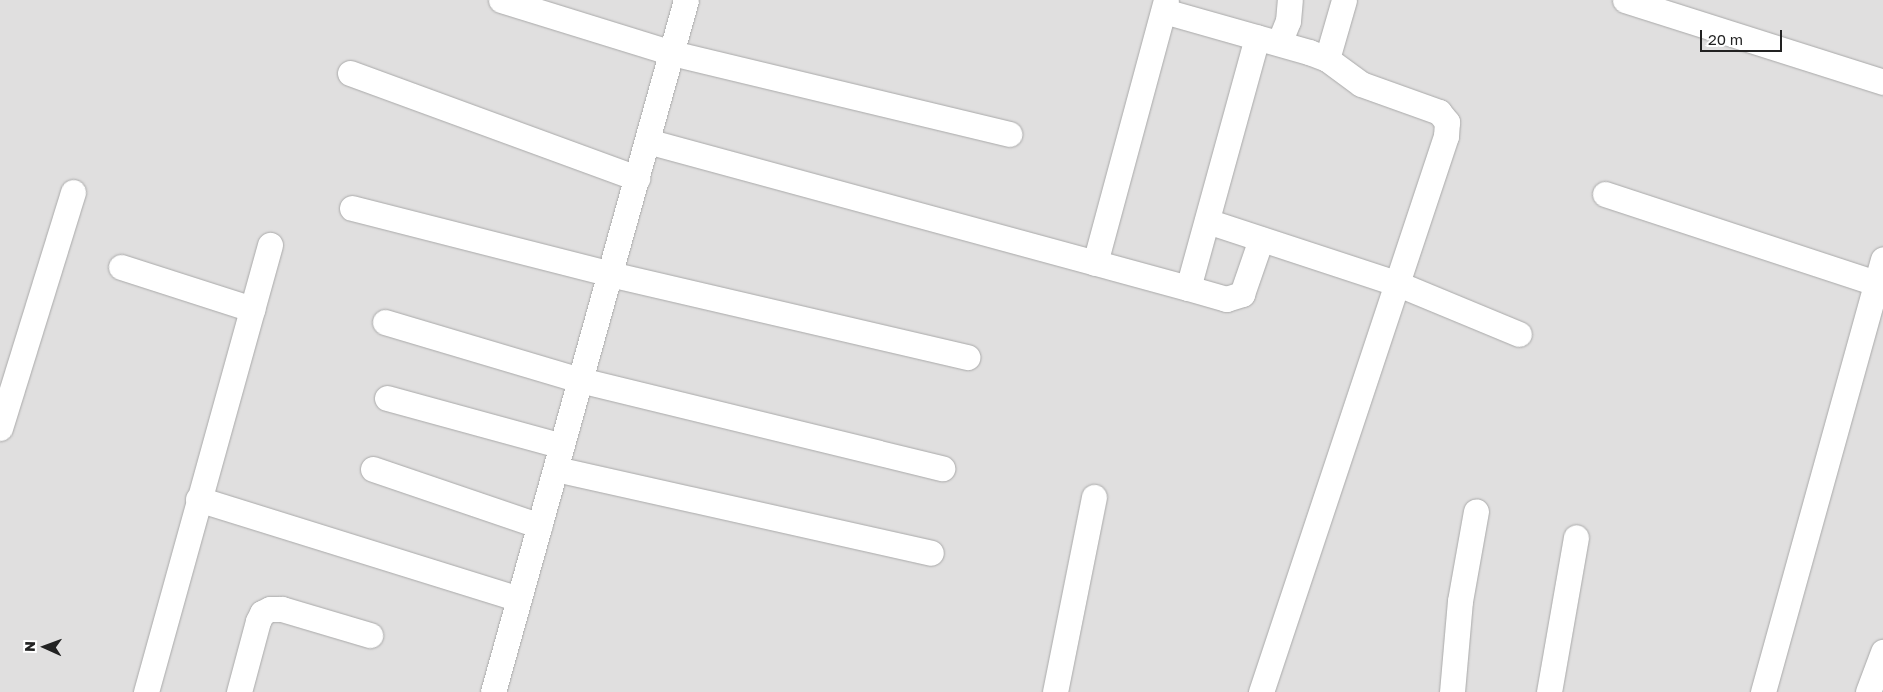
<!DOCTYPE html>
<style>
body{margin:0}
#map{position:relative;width:1883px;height:692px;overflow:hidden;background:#f2efe9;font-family:"Golos Text",sans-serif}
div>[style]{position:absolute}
.residential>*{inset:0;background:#e0dfdf}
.roads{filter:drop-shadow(0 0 1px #a9a9a9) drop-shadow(0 0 1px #a9a9a9)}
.street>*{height:25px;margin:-12.5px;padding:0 12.5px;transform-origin:12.5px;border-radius:12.5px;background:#fff}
span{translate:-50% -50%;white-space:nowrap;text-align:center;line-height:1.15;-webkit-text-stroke:4px #fff;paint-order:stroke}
.north{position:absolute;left:20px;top:622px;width:50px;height:50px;-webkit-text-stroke:4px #fff;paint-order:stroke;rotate:272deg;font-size:14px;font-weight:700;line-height:20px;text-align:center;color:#222}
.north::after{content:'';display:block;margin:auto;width:18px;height:22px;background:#222;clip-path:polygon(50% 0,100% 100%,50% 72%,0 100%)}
.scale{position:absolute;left:1700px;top:30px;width:82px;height:22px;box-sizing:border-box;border:2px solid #222;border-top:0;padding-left:6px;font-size:15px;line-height:18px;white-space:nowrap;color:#222;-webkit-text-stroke:4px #fff;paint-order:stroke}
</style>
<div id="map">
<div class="residential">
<div style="clip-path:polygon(0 0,1883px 0,1883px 692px,0 692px)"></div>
</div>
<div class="roads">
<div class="street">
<div style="left:501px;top:0;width:179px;rotate:17.2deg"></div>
<div style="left:672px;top:53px;width:347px;rotate:13.5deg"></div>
<div style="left:1625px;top:0;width:271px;rotate:17.6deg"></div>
<div style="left:1164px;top:11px;width:151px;rotate:15.8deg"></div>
<div style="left:1309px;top:52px;width:19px;rotate:21deg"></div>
<div style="left:1327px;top:59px;width:42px;rotate:36.3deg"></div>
<div style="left:1361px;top:84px;width:83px;rotate:19.7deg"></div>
<div style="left:1439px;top:112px;width:13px;rotate:51deg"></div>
<div style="left:1447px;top:122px;width:14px;rotate:94deg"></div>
<div style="left:1446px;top:136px;width:586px;rotate:108.4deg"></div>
<div style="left:1279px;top:43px;width:24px;rotate:-68deg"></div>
<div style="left:1288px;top:21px;width:21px;rotate:-85deg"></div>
<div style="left:1327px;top:59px;width:61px;rotate:-73.9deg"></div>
<div style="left:350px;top:73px;width:306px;rotate:20.1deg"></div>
<div style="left:647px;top:141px;width:561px;rotate:15.2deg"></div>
<div style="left:1188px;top:288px;width:260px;rotate:-74.6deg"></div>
<div style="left:1605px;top:194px;width:285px;rotate:18.2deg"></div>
<div style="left:352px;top:208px;width:266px;rotate:14.3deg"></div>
<div style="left:610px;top:274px;width:367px;rotate:13.1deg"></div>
<div style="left:1207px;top:221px;width:199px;rotate:18.2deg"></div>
<div style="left:1396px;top:283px;width:133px;rotate:22.5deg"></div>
<div style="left:1095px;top:263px;width:272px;rotate:-74.9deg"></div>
<div style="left:121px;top:267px;width:138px;rotate:17.8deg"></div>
<div style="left:1188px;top:288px;width:40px;rotate:16deg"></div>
<div style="left:1226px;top:299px;width:17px;rotate:-17deg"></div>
<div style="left:1242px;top:294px;width:58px;rotate:-70.9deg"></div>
<div style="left:385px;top:322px;width:203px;rotate:16.6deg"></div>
<div style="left:580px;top:380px;width:373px;rotate:13.7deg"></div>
<div style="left:387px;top:398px;width:181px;rotate:15.3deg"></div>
<div style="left:0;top:428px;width:247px;rotate:-72.8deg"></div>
<div style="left:373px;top:469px;width:176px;rotate:18.8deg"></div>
<div style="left:556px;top:469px;width:384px;rotate:12.6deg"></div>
<div style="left:198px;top:499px;width:336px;rotate:17.3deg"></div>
<div style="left:146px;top:692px;width:464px;rotate:-74.5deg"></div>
<div style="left:239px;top:692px;width:73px;rotate:-75deg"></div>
<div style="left:258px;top:621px;width:9px;rotate:-63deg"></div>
<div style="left:262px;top:613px;width:9px;rotate:-27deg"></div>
<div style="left:270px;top:609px;width:12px"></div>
<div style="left:282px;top:609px;width:92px;rotate:16.5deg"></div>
<div style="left:493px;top:692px;width:718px;rotate:-74.42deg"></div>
<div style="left:1055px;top:692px;width:199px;rotate:-78.7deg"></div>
<div style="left:1452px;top:692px;width:91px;rotate:-85deg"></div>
<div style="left:1460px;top:601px;width:91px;rotate:-79.9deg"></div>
<div style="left:1549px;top:692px;width:157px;rotate:-80.1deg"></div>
<div style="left:1763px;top:692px;width:449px;rotate:-74.5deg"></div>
<div style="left:1868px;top:692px;width:43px;rotate:-69.4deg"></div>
</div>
</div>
<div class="north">N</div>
<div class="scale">20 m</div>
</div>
